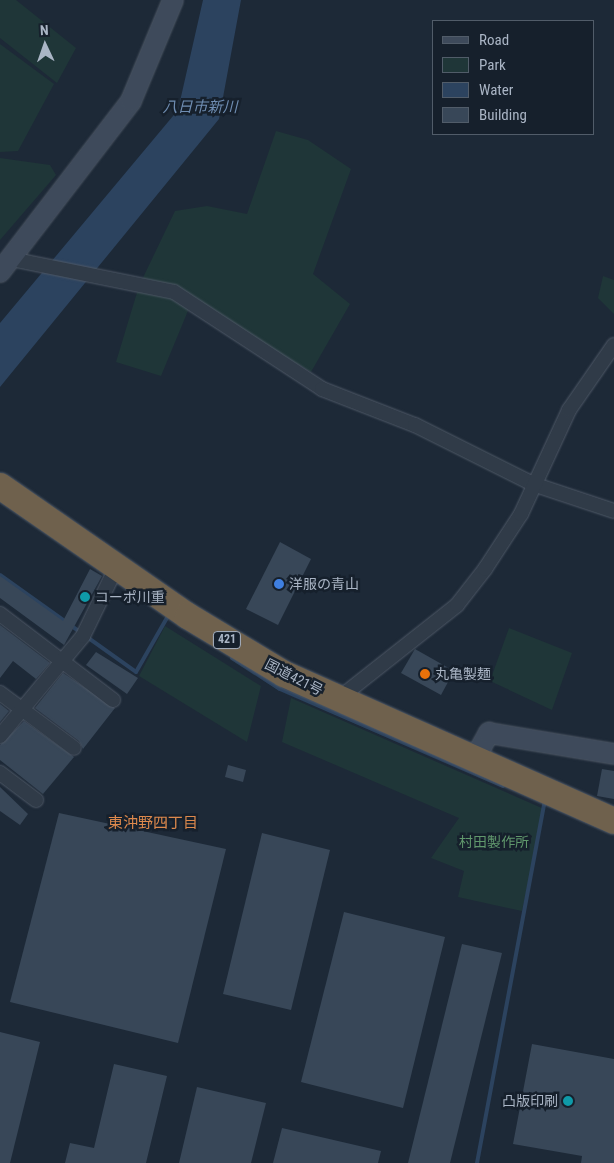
<!DOCTYPE html>
<meta charset="utf-8">
<style>
body{margin:0}
#map{position:relative;width:614px;height:1163px;overflow:hidden;background:#1d2937;font-family:"Roboto Condensed","Noto Sans JP",sans-serif}
div>[style]{position:absolute}
.green>*{inset:0;background:#1f3638}
.water>*{inset:0;background:#2c435f}
.stream>*{height:4px;margin:-2px;padding:0 2px;transform-origin:2px;border-radius:2px;background:#2c435f}
.building>*{inset:0;background:#384758}
.roads{filter:drop-shadow(0 0 1px #4e5866) drop-shadow(0 0 1px #4e5866)}
.street>*{height:14px;margin:-7px;padding:0 7px;transform-origin:7px;border-radius:7px;background:#303b48}
.secondary>*{height:20px;margin:-10px;padding:0 10px;transform-origin:10px;border-radius:10px;background:#3e4a5b}
.highway>*{height:26px;margin:-13px;padding:0 13px;transform-origin:13px;border-radius:13px;background:#6f614d}
.dots>*{width:14px;height:14px;translate:-50% -50%;box-sizing:border-box;border:2px solid #16202c;border-radius:50%}
span{translate:-50% -50%;white-space:nowrap;text-align:center;line-height:1.15;-webkit-text-stroke:5px #16202c;paint-order:stroke}
.shield-label span{padding:1px 4px;background:#16202c;border:1px solid;border-radius:4px;-webkit-text-stroke-width:0}
.shield-label{font-size:12px;color:#aab5c5;font-weight:700}
.poi-label{font-size:14px;color:#aab5c5}
.left{translate:0 -50%;text-align:left}
.right{translate:-100% -50%;text-align:right}
.street-label{font-size:14px;color:#aab5c5}
.park-label{font-size:14px;color:#60976c}
.water-label{font-size:15px;color:#6f8db2;font-style:italic}
.neighbourhood-label{font-size:15px;color:#dd894d}
.legend{position:absolute;left:432px;top:20px;width:162px;height:115px;box-sizing:border-box;background:#16202c;border:1px solid #515c69;margin:0;padding:6px 9px;list-style:none;font-size:15px;color:#aab5c5}
.legend li{display:flex;align-items:center;gap:10px;height:25px}
.legend b{width:25px;border:1px solid #515c69}
.north{position:absolute;left:20px;top:20px;width:50px;height:50px;-webkit-text-stroke:4px #16202c;paint-order:stroke;rotate:357deg;font-size:14px;font-weight:700;line-height:20px;text-align:center;color:#aab5c5}
.north::after{content:'';display:block;margin:auto;width:18px;height:22px;background:#aab5c5;clip-path:polygon(50% 0,100% 100%,50% 72%,0 100%)}
</style>
<div id="map">
<div class="green">
<div style="clip-path:polygon(0 0,16px 0,76px 48px,57px 83px,0 38px)"></div>
<div style="clip-path:polygon(0 44px,54px 84px,18px 151px,0 152px)"></div>
<div style="clip-path:polygon(276px 131px,308px 140px,351px 169px,313px 274px,350px 304px,311px 372px,177px 294px,190px 306px,161px 376px,116px 362px,139px 286px,175px 211px,207px 206px,247px 214px)"></div>
<div style="clip-path:polygon(0 158px,50px 165px,56px 175px,0 240px)"></div>
<div style="clip-path:polygon(603px 276px,614px 280px,614px 314px,598px 298px)"></div>
<div style="clip-path:polygon(165px 626px,261px 686px,247px 742px,139px 676px)"></div>
<div style="clip-path:polygon(509px 628px,572px 653px,552px 710px,490px 681px)"></div>
<div style="clip-path:polygon(291px 698px,544px 809px,522px 911px,458px 897px,464px 871px,431px 858px,459px 818px,282px 742px)"></div>
</div>
<div class="water">
<div style="clip-path:polygon(203px 0,241px 0,219px 119px,0 387px,0 323px,178px 110px)"></div>
</div>
<div class="stream">
<div style="left:0;top:575px;width:167px;rotate:35.5deg"></div>
<div style="left:136px;top:672px;width:64px;rotate:-60.3deg"></div>
<div style="left:232px;top:658px;width:57px;rotate:32.9deg"></div>
<div style="left:280px;top:689px;width:243px;rotate:23.5deg"></div>
<div style="left:477px;top:1163px;width:365px;rotate:-79.4deg"></div>
</div>
<div class="building">
<div style="clip-path:polygon(280px 542px,311px 559px,278px 625px,246px 609px)"></div>
<div style="clip-path:polygon(90px 569px,102px 576px,64px 645px,0 598px,0 576px,63px 621px)"></div>
<div style="clip-path:polygon(0 625px,50px 663px,36px 679px,13px 661px,0 678px)"></div>
<div style="clip-path:polygon(415px 649px,454px 671px,441px 695px,401px 673px)"></div>
<div style="clip-path:polygon(96px 652px,138px 678px,127px 694px,86px 665px)"></div>
<div style="clip-path:polygon(63px 673px,115px 708px,83px 749px,79px 741px,35px 708px)"></div>
<div style="clip-path:polygon(0 704px,9px 711px,0 722px)"></div>
<div style="clip-path:polygon(24px 721px,74px 757px,43px 794px,0 760px,0 745px)"></div>
<div style="clip-path:polygon(228px 765px,246px 770px,243px 782px,225px 777px)"></div>
<div style="clip-path:polygon(602px 769px,614px 771px,614px 799px,597px 796px)"></div>
<div style="clip-path:polygon(0 787px,28px 814px,20px 825px,0 811px)"></div>
<div style="clip-path:polygon(59px 813px,226px 849px,178px 1043px,10px 1002px)"></div>
<div style="clip-path:polygon(262px 833px,330px 850px,291px 1010px,223px 994px)"></div>
<div style="clip-path:polygon(344px 912px,445px 937px,403px 1108px,301px 1082px)"></div>
<div style="clip-path:polygon(462px 944px,502px 953px,450px 1163px,408px 1163px)"></div>
<div style="clip-path:polygon(0 1032px,40px 1042px,10px 1163px,0 1163px)"></div>
<div style="clip-path:polygon(532px 1044px,614px 1059px,614px 1163px,581px 1163px,582px 1156px,513px 1144px)"></div>
<div style="clip-path:polygon(114px 1064px,167px 1076px,146px 1163px,65px 1163px,70px 1143px,94px 1148px)"></div>
<div style="clip-path:polygon(197px 1087px,266px 1103px,251px 1163px,179px 1163px)"></div>
<div style="clip-path:polygon(282px 1128px,381px 1151px,378px 1163px,273px 1163px)"></div>
</div>
<div class="roads">
<div class="street">
<div style="left:11px;top:259px;width:166px;rotate:11.4deg"></div>
<div style="left:174px;top:292px;width:177px;rotate:33.2deg"></div>
<div style="left:322px;top:389px;width:100px;rotate:21.2deg"></div>
<div style="left:415px;top:425px;width:132px;rotate:26.6deg"></div>
<div style="left:533px;top:484px;width:85px;rotate:18.4deg"></div>
<div style="left:0;top:614px;width:142px;rotate:37.3deg"></div>
<div style="left:0;top:693px;width:92px;rotate:36.6deg"></div>
<div style="left:349px;top:703px;width:11px;rotate:-100deg"></div>
<div style="left:347px;top:692px;width:140px;rotate:-38.3deg"></div>
<div style="left:457px;top:605px;width:46px;rotate:-52.1deg"></div>
<div style="left:485px;top:569px;width:66px;rotate:-56.8deg"></div>
<div style="left:521px;top:514px;width:115px;rotate:-65.2deg"></div>
<div style="left:569px;top:410px;width:79px;rotate:-55.3deg"></div>
<div style="left:0;top:736px;width:130px;rotate:-50.3deg"></div>
<div style="left:83px;top:636px;width:76px;rotate:-64.1deg"></div>
<div style="left:0;top:773px;width:45px;rotate:36.9deg"></div>
</div>
<div class="secondary">
<div style="left:0;top:272px;width:215px;rotate:-52.5deg"></div>
<div style="left:131px;top:101px;width:109px;rotate:-67.4deg"></div>
<div style="left:475px;top:758px;width:29px;rotate:-61deg"></div>
<div style="left:489px;top:733px;width:127px;rotate:9.5deg"></div>
</div>
<div class="highway">
<div style="left:0;top:486px;width:229px;rotate:34.7deg"></div>
<div style="left:188px;top:616px;width:112px;rotate:31.1deg"></div>
<div style="left:284px;top:674px;width:361px;rotate:24deg"></div>
</div>
</div>
<div class="dots">
<div style="left:279px;top:584px;background:#3f7fe0"></div>
<div style="left:85px;top:597px;background:#0f9aa8"></div>
<div style="left:425px;top:674px;background:#e8710a"></div>
<div style="left:568px;top:1101px;background:#0f9aa8"></div>
</div>
<div class="shield-label">
<span style="left:227px;top:640px">421</span>
</div>
<div class="poi-label">
<span class="left" style="left:289px;top:584px">洋服の青山</span>
<span class="left" style="left:95px;top:597px">コーポ川重</span>
<span class="left" style="left:435px;top:674px">丸亀製麺</span>
<span class="right" style="left:558px;top:1101px">凸版印刷</span>
</div>
<div class="street-label">
<span style="left:294px;top:677px;rotate:27deg">国道421号</span>
</div>
<div class="park-label">
<span style="left:494px;top:842px">村田製作所</span>
</div>
<div class="water-label">
<span style="left:200px;top:108px">八日市新川</span>
</div>
<div class="neighbourhood-label">
<span style="left:153px;top:824px">東沖野四丁目</span>
</div>
<ul class="legend">
<li><b style="height:6px;background:#3e4a5b"></b>Road</li>
<li><b style="height:14px;background:#1f3638"></b>Park</li>
<li><b style="height:14px;background:#2c435f"></b>Water</li>
<li><b style="height:14px;background:#384758"></b>Building</li>
</ul>
<div class="north">N</div>
</div>
